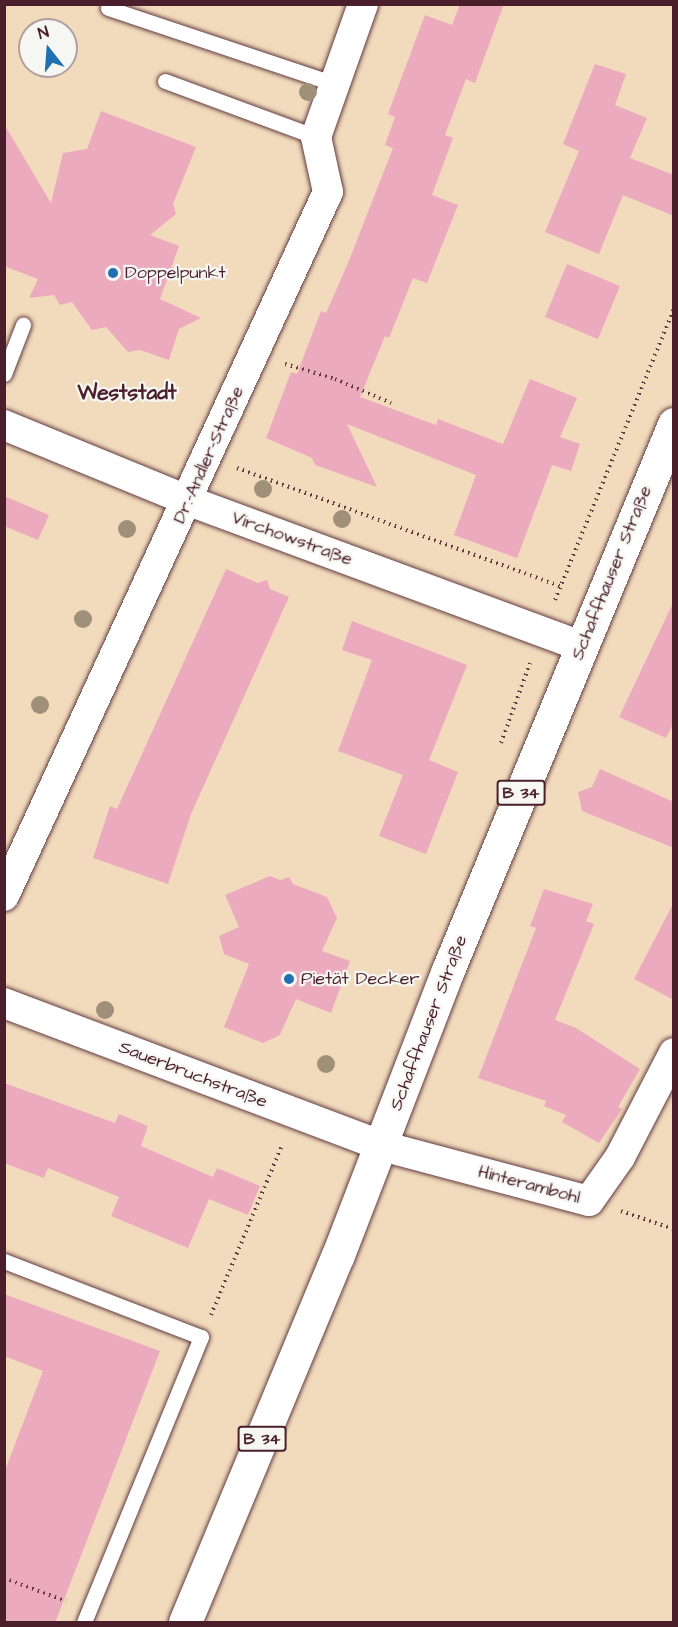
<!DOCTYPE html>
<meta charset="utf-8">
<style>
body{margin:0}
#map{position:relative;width:678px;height:1627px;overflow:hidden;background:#f2dbbc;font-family:"Architects Daughter",sans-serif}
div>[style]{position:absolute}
.building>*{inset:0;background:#ecaabf}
.path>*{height:4px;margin-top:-2px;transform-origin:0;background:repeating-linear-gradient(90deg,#633b41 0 1.5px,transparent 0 6px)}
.roads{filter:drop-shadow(0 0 2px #633b41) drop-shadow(0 0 2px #633b41)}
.service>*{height:15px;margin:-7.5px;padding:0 7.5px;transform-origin:7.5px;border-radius:7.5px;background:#fff}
.minor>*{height:30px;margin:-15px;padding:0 15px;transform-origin:15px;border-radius:15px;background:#fff}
.primary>*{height:33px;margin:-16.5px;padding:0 16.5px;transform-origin:16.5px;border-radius:16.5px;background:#fff}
.trees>*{width:18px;height:18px;margin:-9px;border-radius:50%;background:#a0907a}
.dots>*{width:16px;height:16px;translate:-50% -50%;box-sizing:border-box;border:3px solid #f6f6f2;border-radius:50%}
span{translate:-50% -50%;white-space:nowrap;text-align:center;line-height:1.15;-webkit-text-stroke:4.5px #f6f6f2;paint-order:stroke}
.shield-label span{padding:2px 4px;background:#f6f6f2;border:2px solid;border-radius:4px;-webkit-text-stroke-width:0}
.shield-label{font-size:16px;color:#4a1f2b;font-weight:700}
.poi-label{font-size:18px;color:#4a1f2b}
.left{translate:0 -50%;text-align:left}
.street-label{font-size:18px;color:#4a1f2b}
.quarter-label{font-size:21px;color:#4a1f2b;font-weight:700}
.frame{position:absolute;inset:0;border:6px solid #4a1f2b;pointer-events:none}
.north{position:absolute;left:18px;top:18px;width:60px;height:60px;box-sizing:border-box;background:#f6f6f2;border:2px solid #b1a0a2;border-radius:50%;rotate:343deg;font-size:16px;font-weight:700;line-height:24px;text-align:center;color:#4a1f2b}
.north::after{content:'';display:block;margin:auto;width:21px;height:27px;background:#1f6fb2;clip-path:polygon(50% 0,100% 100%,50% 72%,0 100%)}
</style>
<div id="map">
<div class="building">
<div style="clip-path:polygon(460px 4px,504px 4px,475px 83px,466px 79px,445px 135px,453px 138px,432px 195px,458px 205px,427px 283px,413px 278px,389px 338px,385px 336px,360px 397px,436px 425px,438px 419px,503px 444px,530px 379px,577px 398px,560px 437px,580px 444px,571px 471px,552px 465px,517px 558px,454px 535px,476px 475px,347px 424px,377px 487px,315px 465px,312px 458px,266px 438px,291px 372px,297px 374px,321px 311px,326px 313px,348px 263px,393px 148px,385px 145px,395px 117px,388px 114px,425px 15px,452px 25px)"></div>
<div style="clip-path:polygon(595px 64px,626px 74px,615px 105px,647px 118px,630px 158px,674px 175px,674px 216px,623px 195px,599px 254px,545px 232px,579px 151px,563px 144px)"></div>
<div style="clip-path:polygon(101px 111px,196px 147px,173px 204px,176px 214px,150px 235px,179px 246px,160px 299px,201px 318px,179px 329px,169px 360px,140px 350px,128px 352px,106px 327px,92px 330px,72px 302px,60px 305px,54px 295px,29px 298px,38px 279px,4px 266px,4px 124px,51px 203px,63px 153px,87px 149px)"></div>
<div style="clip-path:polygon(567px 264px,620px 286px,598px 339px,545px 317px)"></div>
<div style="clip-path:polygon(4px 496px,49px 515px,38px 540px,4px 526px)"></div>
<div style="clip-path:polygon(226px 569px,258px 583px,267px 580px,270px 589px,289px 597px,191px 814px,168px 884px,93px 858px,110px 806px,117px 809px)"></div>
<div style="clip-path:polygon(674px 601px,674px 722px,666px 738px,619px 717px)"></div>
<div style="clip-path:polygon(352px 621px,467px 665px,429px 760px,458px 772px,426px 854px,379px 836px,403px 775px,338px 751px,372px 660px,342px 650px)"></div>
<div style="clip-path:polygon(600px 769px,674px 802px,674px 848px,582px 811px,578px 792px,592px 787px)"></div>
<div style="clip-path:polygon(270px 876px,280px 880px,289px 877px,293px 884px,327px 897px,337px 918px,322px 951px,350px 961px,331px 1013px,296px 999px,280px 1035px,263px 1043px,224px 1027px,249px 964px,224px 954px,219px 936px,239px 927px,225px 895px)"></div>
<div style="clip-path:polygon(544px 889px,593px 904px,586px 921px,594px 924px,555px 1020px,576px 1028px,640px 1069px,618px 1107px,622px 1109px,599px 1143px,562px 1122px,566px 1115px,544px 1106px,546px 1101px,478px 1078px,536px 928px,530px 926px)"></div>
<div style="clip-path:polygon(674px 902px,674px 1000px,634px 979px)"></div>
<div style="clip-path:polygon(4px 1083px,115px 1123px,119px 1114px,148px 1126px,141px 1146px,213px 1177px,217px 1168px,260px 1186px,248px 1215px,209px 1199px,188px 1248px,111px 1216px,119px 1197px,48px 1168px,44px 1178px,4px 1163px)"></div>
<div style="clip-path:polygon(4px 1294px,160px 1351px,55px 1623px,4px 1623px,4px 1473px,43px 1371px,4px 1356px)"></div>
</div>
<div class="path">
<div style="left:285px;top:364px;width:52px;rotate:16.7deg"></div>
<div style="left:335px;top:379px;width:61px;rotate:23.2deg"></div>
<div style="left:237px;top:468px;width:344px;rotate:20.1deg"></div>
<div style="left:555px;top:600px;width:314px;rotate:-67.8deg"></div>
<div style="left:501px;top:743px;width:85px;rotate:-70.1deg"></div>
<div style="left:621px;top:1211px;width:56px;rotate:18.8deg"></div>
<div style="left:211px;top:1315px;width:184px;rotate:-67.3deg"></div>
<div style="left:4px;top:1578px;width:66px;rotate:20.4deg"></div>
</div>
<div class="roads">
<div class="service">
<div style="left:108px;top:8px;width:239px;rotate:18.5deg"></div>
<div style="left:165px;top:81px;width:161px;rotate:20.3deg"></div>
<div style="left:4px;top:374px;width:53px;rotate:-68.8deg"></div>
<div style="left:4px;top:1261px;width:211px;rotate:21.1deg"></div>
<div style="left:201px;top:1337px;width:308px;rotate:112.3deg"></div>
</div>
<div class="minor">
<div style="left:4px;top:425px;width:200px;rotate:22.3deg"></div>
<div style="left:189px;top:501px;width:419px;rotate:20.3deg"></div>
<div style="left:4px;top:896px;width:775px;rotate:-65.29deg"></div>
<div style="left:328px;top:192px;width:56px;rotate:-102.3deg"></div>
<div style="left:316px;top:137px;width:141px;rotate:-70.5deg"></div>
<div style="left:4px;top:1003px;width:404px;rotate:20.7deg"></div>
<div style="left:382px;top:1146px;width:214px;rotate:14.9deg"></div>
<div style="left:589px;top:1201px;width:54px;rotate:-54.8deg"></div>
<div style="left:620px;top:1157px;width:117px;rotate:-62.6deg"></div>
</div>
<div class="primary">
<div style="left:185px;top:1622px;width:398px;rotate:-67.4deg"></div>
<div style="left:338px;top:1255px;width:305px;rotate:-68.9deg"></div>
<div style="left:448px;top:970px;width:591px;rotate:-67.51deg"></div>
</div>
</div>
<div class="trees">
<div style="left:308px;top:92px"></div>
<div style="left:263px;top:489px"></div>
<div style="left:342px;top:519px"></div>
<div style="left:127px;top:529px"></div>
<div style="left:83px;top:619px"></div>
<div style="left:40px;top:705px"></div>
<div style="left:105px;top:1010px"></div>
<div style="left:326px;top:1064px"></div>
</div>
<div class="dots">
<div style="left:113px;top:273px;background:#1f6fb2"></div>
<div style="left:289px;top:979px;background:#1f6fb2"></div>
</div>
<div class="shield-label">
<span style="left:521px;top:793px">B 34</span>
<span style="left:262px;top:1439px">B 34</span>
</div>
<div class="poi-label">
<span class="left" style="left:125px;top:273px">Doppelpunkt</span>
<span class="left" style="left:301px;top:979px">Pietät Decker</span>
</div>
<div class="street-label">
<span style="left:209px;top:455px;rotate:-66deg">Dr.-Andler-Straße</span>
<span style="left:292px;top:539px;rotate:20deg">Virchowstraße</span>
<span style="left:612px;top:573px;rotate:-68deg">Schaffhauser Straße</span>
<span style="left:429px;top:1023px;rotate:-69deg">Schaffhauser Straße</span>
<span style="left:193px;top:1075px;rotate:21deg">Sauerbruchstraße</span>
<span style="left:529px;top:1185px;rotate:15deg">Hinterambohl</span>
</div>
<div class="quarter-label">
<span style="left:127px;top:393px">Weststadt</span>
</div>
<div class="frame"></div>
<div class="north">N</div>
</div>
